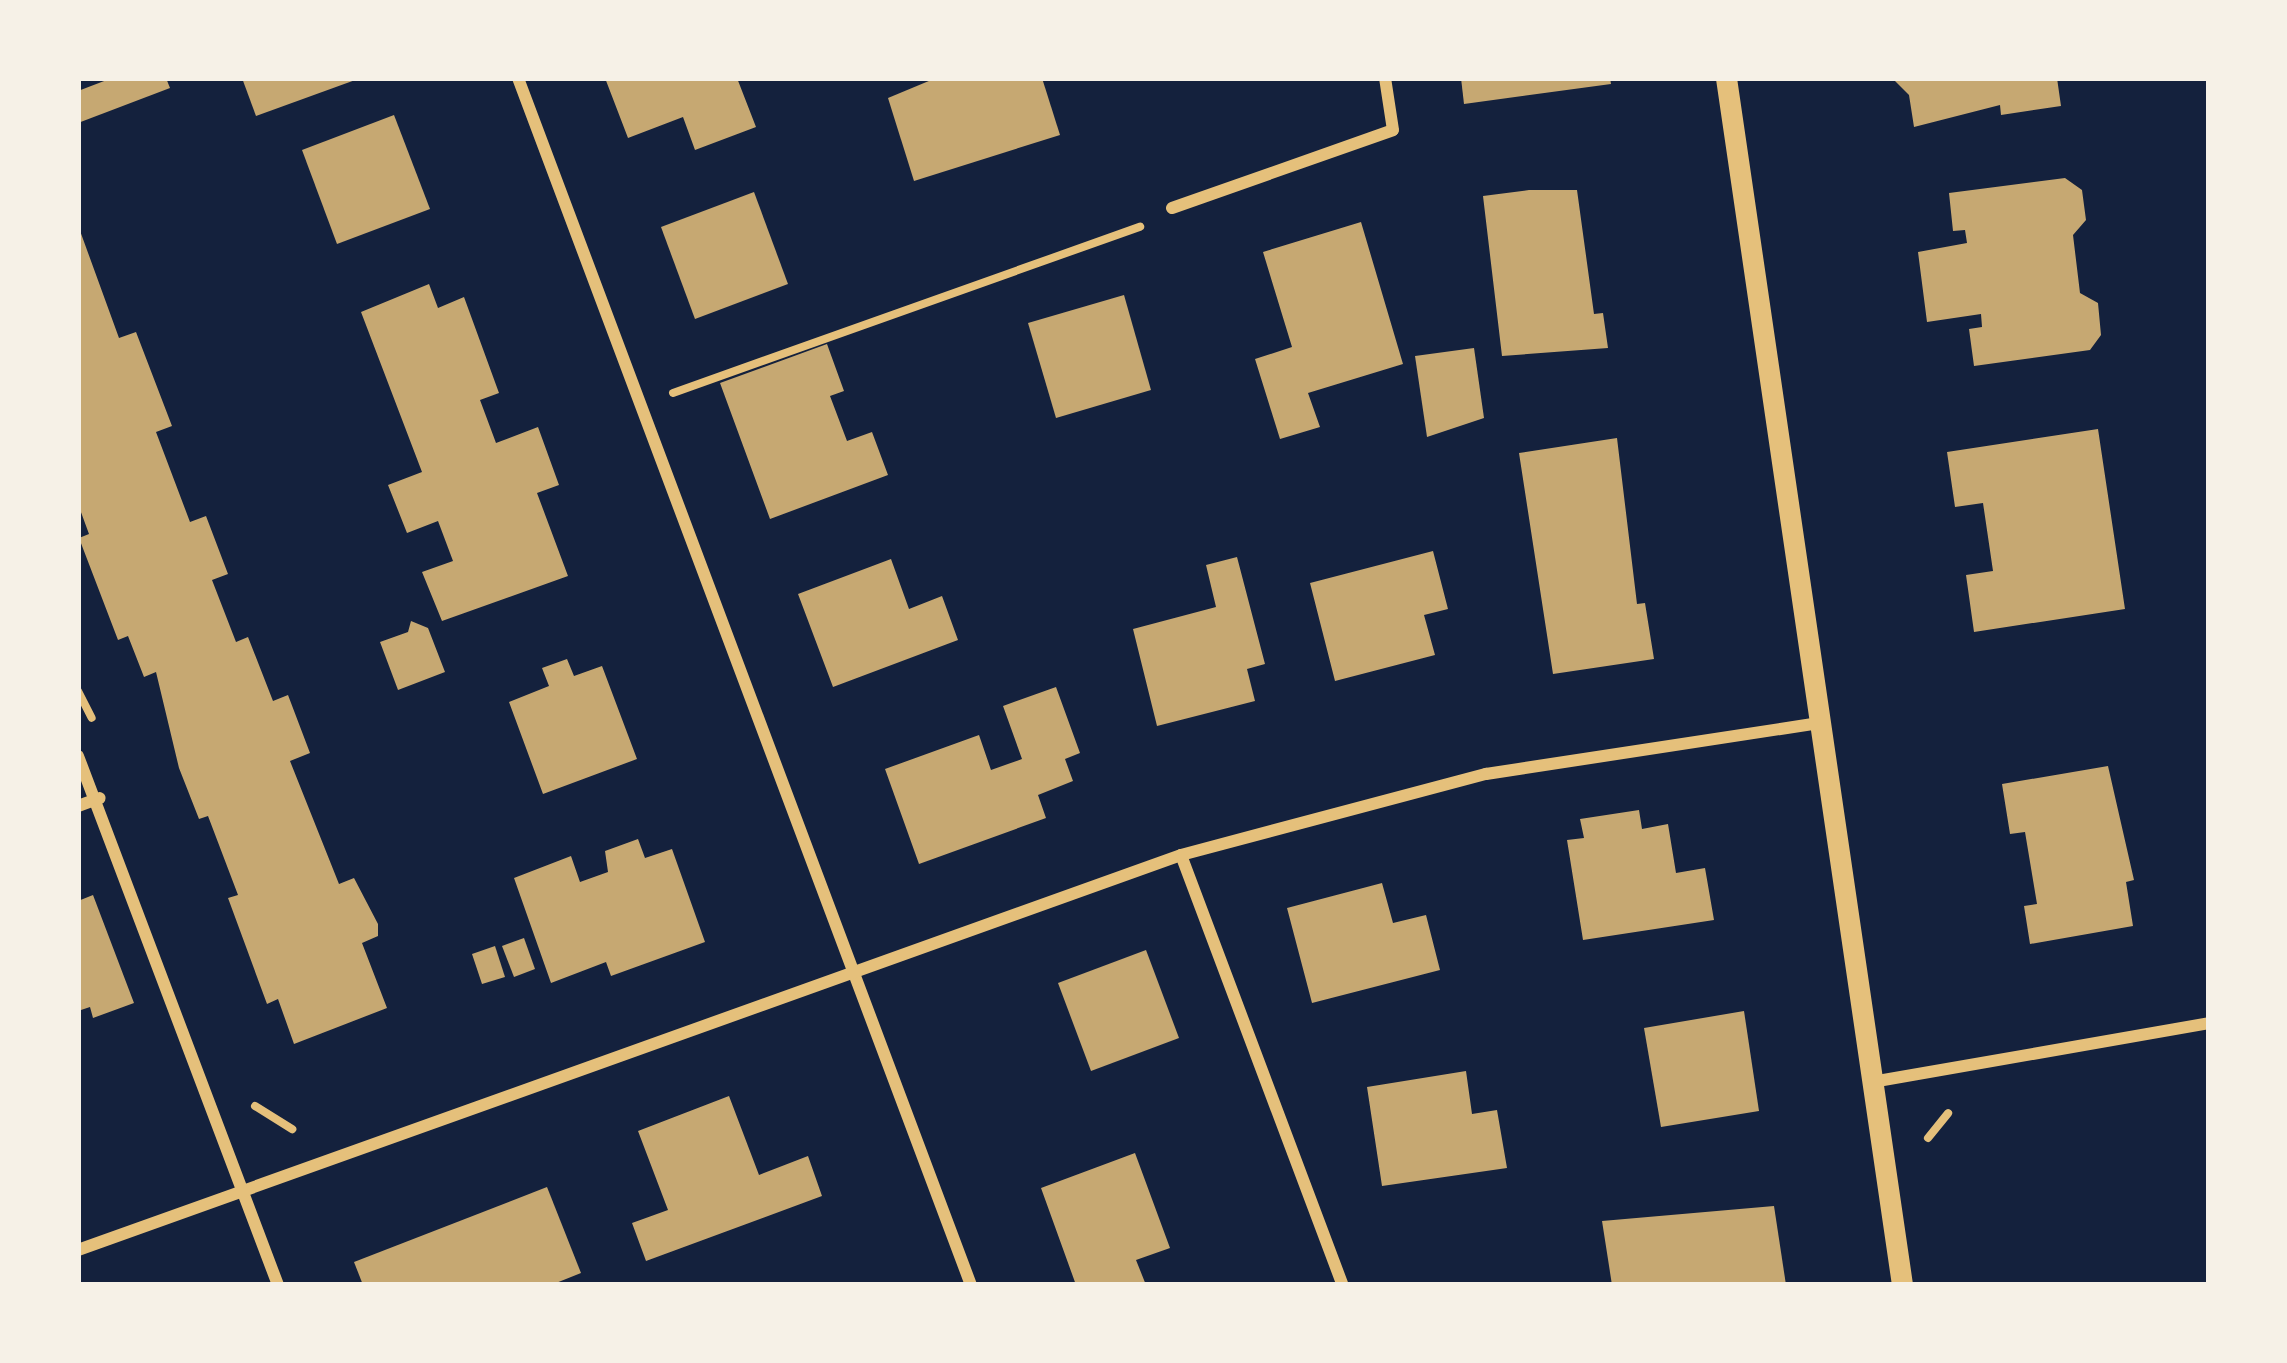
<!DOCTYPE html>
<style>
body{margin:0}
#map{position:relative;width:2287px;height:1363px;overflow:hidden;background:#14213d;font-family:"IBM Plex Sans",sans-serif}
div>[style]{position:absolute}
.building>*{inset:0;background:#c6a872}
.path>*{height:8px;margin:-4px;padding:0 4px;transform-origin:4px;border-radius:4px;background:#e5c07b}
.minor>*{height:12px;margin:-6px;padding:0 6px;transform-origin:6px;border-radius:6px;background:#e5c07b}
.tertiary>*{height:21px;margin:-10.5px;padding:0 10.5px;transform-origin:10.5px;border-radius:10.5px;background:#e5c07b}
span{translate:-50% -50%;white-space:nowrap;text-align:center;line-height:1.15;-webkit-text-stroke:9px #f6f1e7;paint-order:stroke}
.frame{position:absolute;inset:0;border:81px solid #f6f1e7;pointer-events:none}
</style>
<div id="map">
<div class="building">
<div style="clip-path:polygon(112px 78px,166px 78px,170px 88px,78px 123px,78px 91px)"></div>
<div style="clip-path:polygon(242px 78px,358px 78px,358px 79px,256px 116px)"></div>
<div style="clip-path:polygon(605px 78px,737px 78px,756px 127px,695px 150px,683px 117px,628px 138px)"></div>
<div style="clip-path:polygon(936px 78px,1042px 78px,1060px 135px,914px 181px,888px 98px)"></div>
<div style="clip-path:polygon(1461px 78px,1610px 78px,1611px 84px,1464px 104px)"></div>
<div style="clip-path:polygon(1892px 78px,2057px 78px,2061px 106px,2001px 115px,2000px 105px,1914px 127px,1909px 95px)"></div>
<div style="clip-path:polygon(394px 115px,430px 209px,337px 244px,302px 150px)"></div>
<div style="clip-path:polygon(2065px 178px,2082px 190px,2086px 220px,2073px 235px,2080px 293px,2098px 303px,2101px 335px,2090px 350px,1974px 366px,1969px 329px,1982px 327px,1981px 314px,1927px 322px,1918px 252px,1967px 243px,1965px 230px,1953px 231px,1949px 193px)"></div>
<div style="clip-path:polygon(1529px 190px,1577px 190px,1594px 314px,1603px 313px,1608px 348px,1502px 356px,1483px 196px)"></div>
<div style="clip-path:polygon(754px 192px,788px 284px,695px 319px,661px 227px)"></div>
<div style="clip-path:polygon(1361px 222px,1403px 364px,1308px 393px,1320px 427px,1280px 439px,1255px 359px,1292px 347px,1263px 252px)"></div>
<div style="clip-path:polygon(79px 228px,119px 338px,136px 332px,172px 426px,156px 432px,190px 522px,206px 516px,228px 574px,212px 580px,236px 642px,248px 637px,273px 701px,288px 695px,310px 753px,290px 761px,339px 884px,354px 878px,378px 924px,378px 936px,362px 943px,387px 1008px,294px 1044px,278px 999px,267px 1004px,228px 898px,238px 895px,208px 816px,199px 819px,179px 768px,156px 672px,144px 677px,128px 636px,118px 640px,79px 538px,89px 534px,78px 504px)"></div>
<div style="clip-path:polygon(429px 284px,438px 308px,464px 297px,499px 393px,480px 400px,496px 443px,538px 427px,559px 485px,537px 493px,568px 576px,442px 621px,422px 572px,453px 561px,438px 521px,407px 533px,388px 485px,422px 472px,361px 312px)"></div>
<div style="clip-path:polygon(1124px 295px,1151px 390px,1056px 418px,1028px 323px)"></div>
<div style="clip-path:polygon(827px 344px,844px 391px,830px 396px,847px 441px,872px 432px,888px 475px,770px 519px,720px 383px)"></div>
<div style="clip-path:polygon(1474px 348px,1484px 418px,1427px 437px,1415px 356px)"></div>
<div style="clip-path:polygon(2098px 429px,2125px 609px,1974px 632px,1966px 575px,1993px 571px,1983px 503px,1955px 507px,1947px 452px)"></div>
<div style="clip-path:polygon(1617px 438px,1637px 604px,1645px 603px,1654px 659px,1553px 674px,1519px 453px)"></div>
<div style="clip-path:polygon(1433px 551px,1448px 609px,1424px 615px,1435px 655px,1335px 681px,1310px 583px)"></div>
<div style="clip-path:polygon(1237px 557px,1265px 664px,1247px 669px,1255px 701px,1157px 726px,1133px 629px,1216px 607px,1206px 565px)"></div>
<div style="clip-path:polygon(891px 559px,909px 609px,942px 596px,958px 640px,833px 687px,798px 594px)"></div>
<div style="clip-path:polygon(411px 621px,428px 628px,445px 672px,398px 690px,380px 642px,408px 632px)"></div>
<div style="clip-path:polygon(567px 659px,574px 676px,602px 666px,637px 759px,543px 794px,509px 702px,549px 686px,542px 668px)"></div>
<div style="clip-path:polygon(1056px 687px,1080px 753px,1065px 759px,1073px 781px,1038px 795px,1046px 818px,919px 864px,885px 769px,979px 735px,991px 770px,1022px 759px,1003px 706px)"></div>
<div style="clip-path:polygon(2108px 766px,2134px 880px,2126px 882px,2133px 926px,2030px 944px,2024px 906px,2037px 904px,2025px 832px,2010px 834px,2002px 784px)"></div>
<div style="clip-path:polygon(1639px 810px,1642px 829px,1668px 824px,1676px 873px,1705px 868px,1714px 920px,1583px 940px,1567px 840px,1584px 838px,1580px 819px)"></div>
<div style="clip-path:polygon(638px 839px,645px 858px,672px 849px,705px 942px,611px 976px,606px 962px,551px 983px,514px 878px,571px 856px,580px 882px,608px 872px,605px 851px)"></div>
<div style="clip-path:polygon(1382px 883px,1393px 923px,1426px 915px,1440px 970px,1312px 1003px,1287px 908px)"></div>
<div style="clip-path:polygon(93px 895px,134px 1003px,93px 1018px,90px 1007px,78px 1011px,78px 901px)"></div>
<div style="clip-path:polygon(524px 938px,535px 969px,514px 977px,502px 946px)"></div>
<div style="clip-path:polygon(495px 946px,505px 977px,482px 984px,472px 954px)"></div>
<div style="clip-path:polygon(1146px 950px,1179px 1038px,1091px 1071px,1058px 983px)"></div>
<div style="clip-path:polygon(1744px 1011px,1759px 1111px,1661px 1127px,1644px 1028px)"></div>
<div style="clip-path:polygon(1466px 1071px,1472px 1114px,1497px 1110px,1507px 1168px,1382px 1186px,1367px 1087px)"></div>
<div style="clip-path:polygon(729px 1096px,759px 1175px,808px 1156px,822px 1196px,646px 1261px,632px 1223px,668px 1210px,638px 1131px)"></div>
<div style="clip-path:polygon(1135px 1153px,1170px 1248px,1136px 1260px,1146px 1285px,1076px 1285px,1041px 1188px)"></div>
<div style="clip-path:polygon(547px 1187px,581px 1273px,551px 1285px,363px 1285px,354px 1262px)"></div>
<div style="clip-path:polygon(1774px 1206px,1786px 1285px,1612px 1285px,1602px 1221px)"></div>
</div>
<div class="path">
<div style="left:673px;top:393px;width:496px;rotate:-19.6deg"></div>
<div style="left:78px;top:691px;width:30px;rotate:63deg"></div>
<div style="left:255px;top:1106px;width:44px;rotate:31.9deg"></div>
<div style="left:1928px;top:1138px;width:32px;rotate:-51deg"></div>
</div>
<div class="minor">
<div style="left:518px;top:78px;width:1289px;rotate:69.43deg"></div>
<div style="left:1172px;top:208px;width:234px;rotate:-19.4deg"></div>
<div style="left:1393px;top:130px;width:53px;rotate:-98.7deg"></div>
<div style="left:78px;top:756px;width:566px;rotate:69.29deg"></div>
<div style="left:78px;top:806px;width:23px;rotate:-20deg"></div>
<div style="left:1181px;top:855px;width:460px;rotate:69.4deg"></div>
<div style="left:1872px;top:1082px;width:342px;rotate:-9.9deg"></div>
<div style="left:78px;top:1250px;width:1172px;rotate:-19.7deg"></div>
<div style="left:1181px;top:855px;width:316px;rotate:-14.9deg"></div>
<div style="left:1486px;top:774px;width:337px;rotate:-8.7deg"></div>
</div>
<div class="tertiary">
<div style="left:1726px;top:78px;width:1220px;rotate:81.7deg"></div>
</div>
<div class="frame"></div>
</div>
